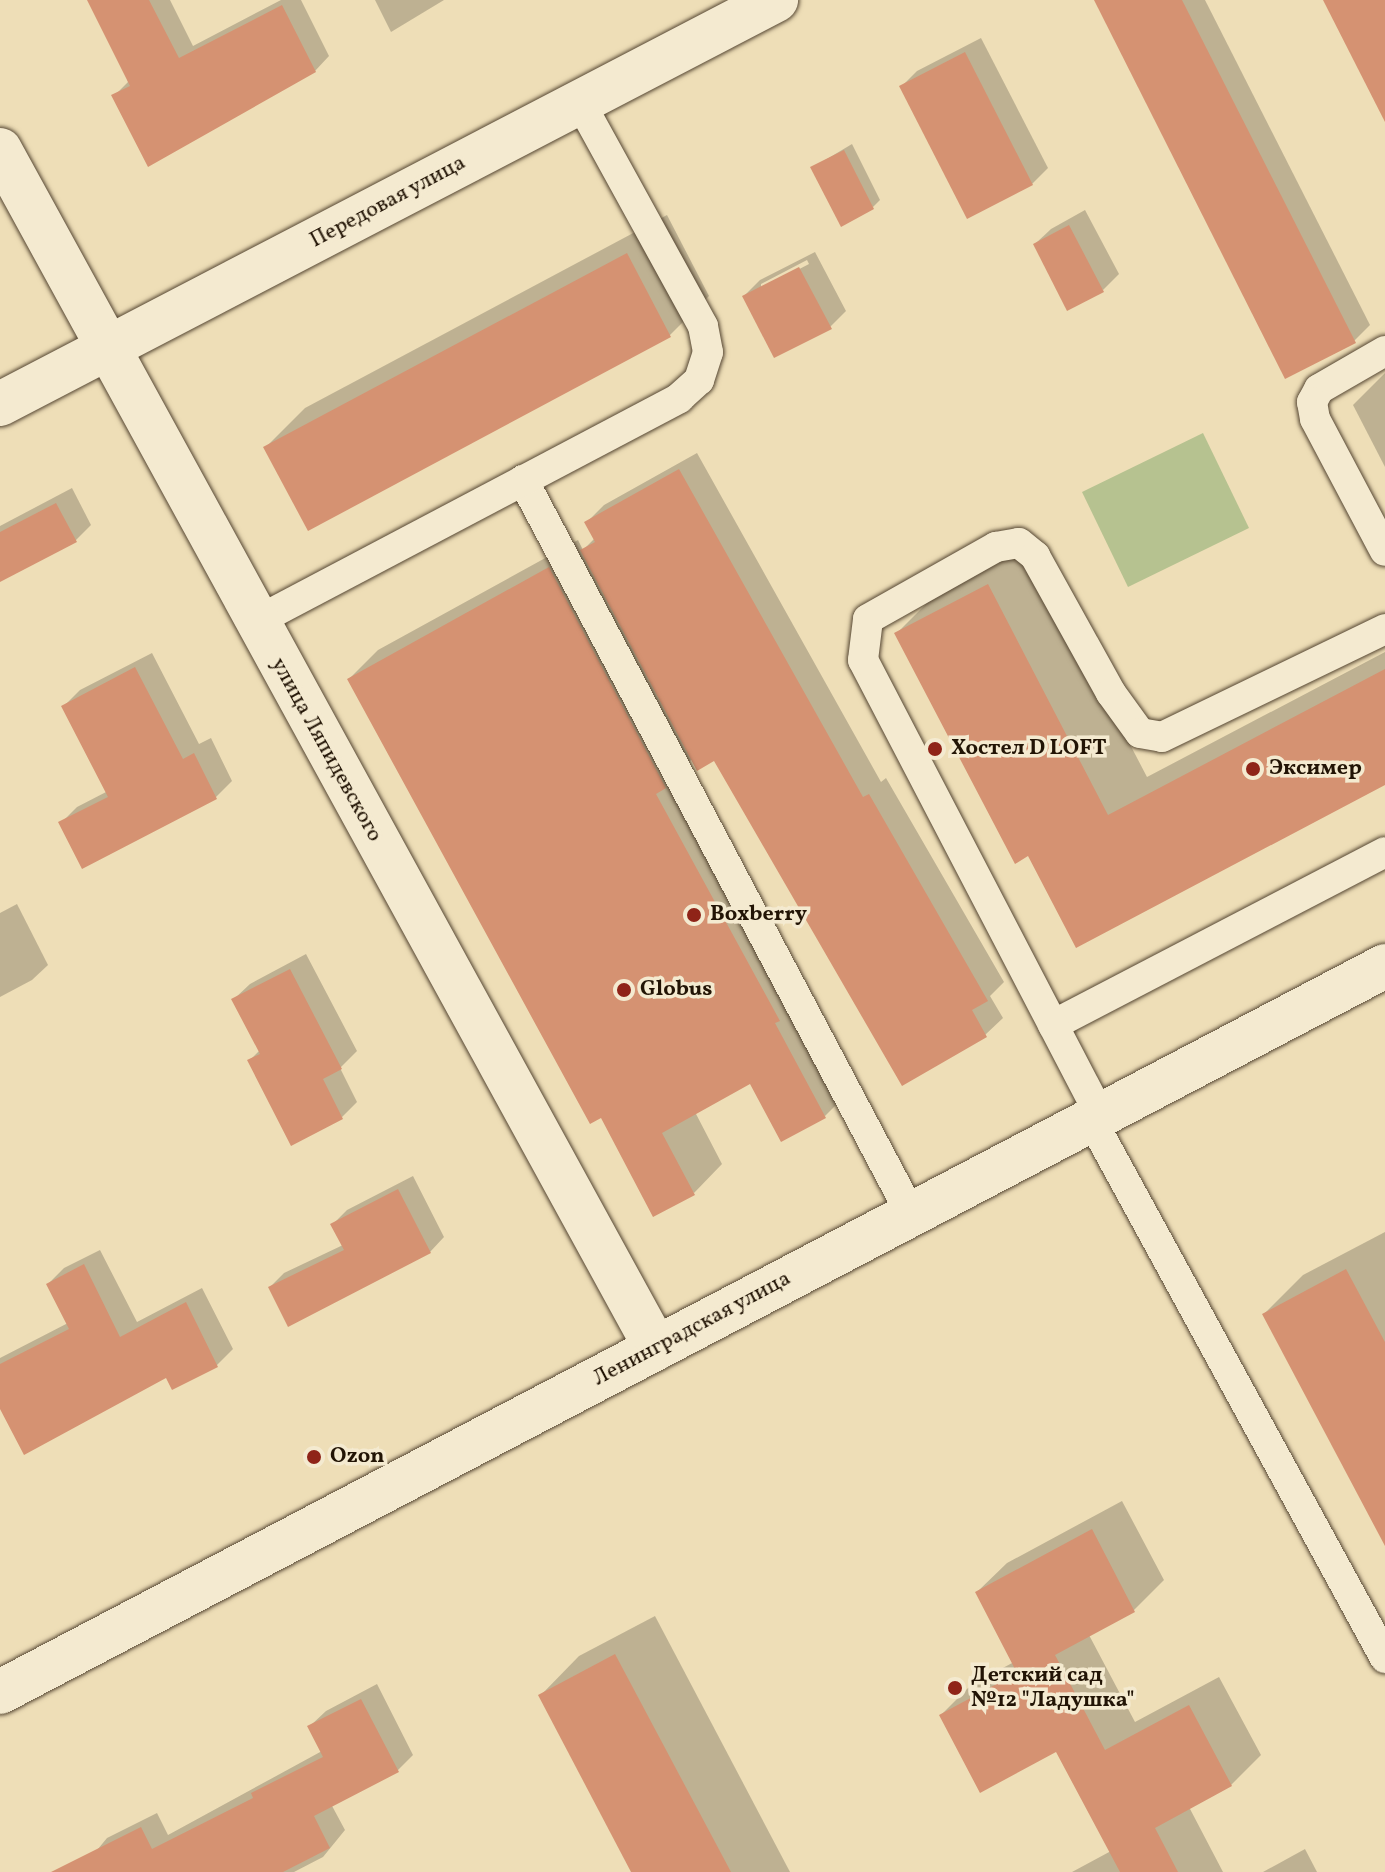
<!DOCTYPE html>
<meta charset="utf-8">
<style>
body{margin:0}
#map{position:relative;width:1385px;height:1872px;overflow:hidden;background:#eedeb7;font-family:Vollkorn,serif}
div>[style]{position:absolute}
.green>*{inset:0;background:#b6c290}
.shadow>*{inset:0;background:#0003}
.building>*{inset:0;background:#d59272}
.roads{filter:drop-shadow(0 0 2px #554632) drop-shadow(0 0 2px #554632)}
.lane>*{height:30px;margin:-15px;padding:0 15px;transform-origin:15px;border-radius:15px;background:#f4ead0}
.street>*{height:44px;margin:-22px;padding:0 22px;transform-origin:22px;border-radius:22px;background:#f4ead0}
.secondary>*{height:44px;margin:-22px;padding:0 22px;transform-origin:22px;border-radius:22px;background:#f4ead0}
.dots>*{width:22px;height:22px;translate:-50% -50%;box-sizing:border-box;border:4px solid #f4ead0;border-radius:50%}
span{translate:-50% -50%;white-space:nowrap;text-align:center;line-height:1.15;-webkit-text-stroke:7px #f4ead0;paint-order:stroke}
.street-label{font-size:22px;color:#221405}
.poi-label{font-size:22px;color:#221405;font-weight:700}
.left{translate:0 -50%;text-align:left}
</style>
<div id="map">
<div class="green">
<div style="clip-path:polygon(1203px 433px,1249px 528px,1128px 587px,1082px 492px)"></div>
</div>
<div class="shadow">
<div style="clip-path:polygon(105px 0,170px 0,193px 46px,281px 0,301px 0,329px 56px,315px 71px,114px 96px,128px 82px)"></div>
<div style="clip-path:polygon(375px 0,444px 0,391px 32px)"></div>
<div style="clip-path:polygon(1096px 0,1205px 0,1370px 325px,1354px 341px)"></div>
<div style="clip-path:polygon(981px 38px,1048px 168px,1032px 184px,901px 87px,917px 71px)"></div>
<div style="clip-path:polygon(852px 144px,880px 200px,873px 207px,812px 168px)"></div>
<div style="clip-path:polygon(1085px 210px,1119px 274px,1103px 290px,1035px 244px,1051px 229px)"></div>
<div style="clip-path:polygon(667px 215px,709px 296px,670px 335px,309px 528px,266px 447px,305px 408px)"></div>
<div style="clip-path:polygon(evenodd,815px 252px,846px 311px,830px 327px,744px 296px,760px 280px,815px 252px,807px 260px,809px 264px,761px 289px,761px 284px,807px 260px)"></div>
<div style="clip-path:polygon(1385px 373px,1385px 467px,1353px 405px)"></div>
<div style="clip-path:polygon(697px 453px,881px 782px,886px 778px,1004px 982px,990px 996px,1003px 1018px,985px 1035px,714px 759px,693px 758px,685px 766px,854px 1087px,825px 1116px,751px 1081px,695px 1112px,722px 1164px,694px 1193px,601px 1115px,349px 679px,378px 650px,578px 540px,583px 550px,595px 538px,587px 522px,604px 505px)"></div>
<div style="clip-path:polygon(72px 488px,91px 525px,75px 541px,0 580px,0 526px)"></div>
<div style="clip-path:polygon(1027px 547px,1147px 777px,1385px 652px,1385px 783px,1029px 854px,897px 633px,936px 594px)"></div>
<div style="clip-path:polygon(152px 653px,199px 744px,211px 738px,232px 781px,216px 797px,83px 866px,61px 823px,77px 807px,108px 791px,64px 706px,80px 690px)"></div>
<div style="clip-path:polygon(17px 904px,48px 965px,32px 980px,0 997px,0 913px)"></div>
<div style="clip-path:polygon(306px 954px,357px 1051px,340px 1068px,357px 1102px,342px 1117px,249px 1061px,260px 1050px,234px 999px,250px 984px)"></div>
<div style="clip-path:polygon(413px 1176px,444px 1237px,430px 1252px,270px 1287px,284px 1273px,343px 1245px,333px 1224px,347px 1210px)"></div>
<div style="clip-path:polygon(1385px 1232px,1385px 1542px,1264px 1314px,1303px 1275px)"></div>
<div style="clip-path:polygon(100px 1250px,137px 1322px,202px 1288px,233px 1349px,217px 1365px,173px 1388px,167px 1376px,0 1405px,0 1358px,68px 1323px,48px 1284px,64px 1268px)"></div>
<div style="clip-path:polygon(1122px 1501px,1164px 1580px,1134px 1610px,1089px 1635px,1135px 1722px,1219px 1677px,1261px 1755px,1231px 1785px,1189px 1807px,1223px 1872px,1072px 1872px,1111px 1851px,1057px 1750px,941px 1715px,971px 1685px,1014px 1662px,977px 1592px,1007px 1563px)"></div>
<div style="clip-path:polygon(655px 1616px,790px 1872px,634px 1872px,540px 1696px,579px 1656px)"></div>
<div style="clip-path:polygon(377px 1684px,413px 1755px,397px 1771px,331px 1804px,345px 1830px,323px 1857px,294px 1872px,79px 1872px,107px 1838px,157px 1813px,168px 1835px,322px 1751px,310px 1726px,326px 1711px)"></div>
<div style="clip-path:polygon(1305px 1849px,1317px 1872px,1263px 1872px)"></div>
</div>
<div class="building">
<div style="clip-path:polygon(87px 0,149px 0,179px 58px,282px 5px,316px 72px,148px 167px,111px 95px,130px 86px)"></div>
<div style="clip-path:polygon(1094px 0,1182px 0,1356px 343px,1285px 379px)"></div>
<div style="clip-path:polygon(1323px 0,1385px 0,1385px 122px,1356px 65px)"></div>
<div style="clip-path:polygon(965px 52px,1033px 185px,967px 219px,899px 86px)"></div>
<div style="clip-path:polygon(844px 150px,874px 209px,841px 227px,810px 167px)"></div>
<div style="clip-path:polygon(1069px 225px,1104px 292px,1067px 311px,1033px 244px)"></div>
<div style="clip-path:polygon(627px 253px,671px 337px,308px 531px,263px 447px)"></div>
<div style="clip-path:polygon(799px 267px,832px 329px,774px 358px,742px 296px)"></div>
<div style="clip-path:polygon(679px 469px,863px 797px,869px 794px,988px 1001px,972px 1010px,987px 1037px,902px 1086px,714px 761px,697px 771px,580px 550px,595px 542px,584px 522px)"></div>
<div style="clip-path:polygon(56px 503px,77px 542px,0 582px,0 532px)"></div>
<div style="clip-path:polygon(549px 567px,666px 788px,656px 794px,780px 1021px,775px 1023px,826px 1118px,781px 1142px,750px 1084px,662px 1133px,695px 1195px,653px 1217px,601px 1118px,590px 1124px,347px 679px)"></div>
<div style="clip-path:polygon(988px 584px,1108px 815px,1385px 669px,1385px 785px,1076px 948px,1028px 856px,1015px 864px,894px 633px)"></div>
<div style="clip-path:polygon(135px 667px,183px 759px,194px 753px,217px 799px,82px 869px,58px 822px,108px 797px,61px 706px)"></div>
<div style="clip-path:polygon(290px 969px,342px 1069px,323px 1079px,343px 1119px,291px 1146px,247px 1060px,260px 1054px,231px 999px)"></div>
<div style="clip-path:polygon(398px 1189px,431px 1253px,288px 1327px,268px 1287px,344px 1250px,330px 1224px)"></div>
<div style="clip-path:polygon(84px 1264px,120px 1337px,186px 1302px,218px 1367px,172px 1390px,166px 1378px,24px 1455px,0 1409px,0 1364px,69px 1329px,46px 1284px)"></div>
<div style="clip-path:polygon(1346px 1269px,1385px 1342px,1385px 1546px,1262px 1314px)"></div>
<div style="clip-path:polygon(1092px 1529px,1135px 1612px,1055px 1655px,1105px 1750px,1189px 1705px,1232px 1786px,1155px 1828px,1178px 1872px,1120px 1872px,1056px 1752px,980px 1793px,939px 1715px,1017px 1673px,975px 1592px)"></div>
<div style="clip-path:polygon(615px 1654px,731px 1872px,631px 1872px,538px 1695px)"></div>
<div style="clip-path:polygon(361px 1699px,399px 1772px,314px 1816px,330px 1848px,283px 1872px,51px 1872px,141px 1827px,152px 1849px,253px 1798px,251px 1793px,323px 1757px,307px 1726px)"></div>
</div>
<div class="roads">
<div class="lane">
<div style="left:1385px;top:351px;width:76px;rotate:150.1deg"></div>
<div style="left:1319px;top:389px;width:15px;rotate:118deg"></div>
<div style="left:1312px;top:402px;width:17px;rotate:80deg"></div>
<div style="left:1315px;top:419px;width:149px;rotate:62.1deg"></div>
<div style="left:523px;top:480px;width:830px;rotate:62.14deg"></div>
<div style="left:255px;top:622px;width:480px;rotate:-27.8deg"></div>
<div style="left:679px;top:398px;width:27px;rotate:-42deg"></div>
<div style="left:699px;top:380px;width:29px;rotate:-72deg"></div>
<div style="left:708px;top:352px;width:26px;rotate:-101deg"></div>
<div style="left:703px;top:326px;width:256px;rotate:-118.8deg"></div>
<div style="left:1053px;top:1025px;width:374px;rotate:-27.5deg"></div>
<div style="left:1100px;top:1115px;width:513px;rotate:-117.51deg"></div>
<div style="left:863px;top:660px;width:41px;rotate:-83deg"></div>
<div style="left:868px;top:619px;width:147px;rotate:-29.4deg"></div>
<div style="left:996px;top:547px;width:23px;rotate:-10deg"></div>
<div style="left:1019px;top:543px;width:21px;rotate:39deg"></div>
<div style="left:1035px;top:556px;width:157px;rotate:61deg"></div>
<div style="left:1111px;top:693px;width:49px;rotate:54.1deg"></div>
<div style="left:1140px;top:733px;width:22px;rotate:10deg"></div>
<div style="left:1162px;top:737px;width:248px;rotate:-25.8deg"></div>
<div style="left:1091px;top:1119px;width:614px;rotate:61.39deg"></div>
</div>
<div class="street">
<div style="left:0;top:150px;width:1366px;rotate:61.3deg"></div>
<div style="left:0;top:404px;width:875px;rotate:-27.5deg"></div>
</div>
<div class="secondary">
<div style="left:0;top:1692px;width:1564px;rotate:-27.66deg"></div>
</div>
</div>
<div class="dots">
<div style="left:935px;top:749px;background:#8f2418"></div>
<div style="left:1253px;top:769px;background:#8f2418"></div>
<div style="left:694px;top:915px;background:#8f2418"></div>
<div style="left:624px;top:990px;background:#8f2418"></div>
<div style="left:314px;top:1457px;background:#8f2418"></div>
<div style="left:955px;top:1688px;background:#8f2418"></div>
</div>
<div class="street-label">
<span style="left:388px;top:202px;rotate:-28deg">Передовая улица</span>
<span style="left:326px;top:750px;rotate:61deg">улица Ляпидевского</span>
<span style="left:692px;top:1329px;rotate:-28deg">Ленинградская улица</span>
</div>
<div class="poi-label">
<span class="left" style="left:951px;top:749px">Хостел D LOFT</span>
<span class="left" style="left:1269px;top:769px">Эксимер</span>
<span class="left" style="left:710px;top:915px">Boxberry</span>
<span class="left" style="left:640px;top:990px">Globus</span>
<span class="left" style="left:330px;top:1457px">Ozon</span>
<span class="left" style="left:971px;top:1688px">Детский сад<br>№12 "Ладушка"</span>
</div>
</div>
